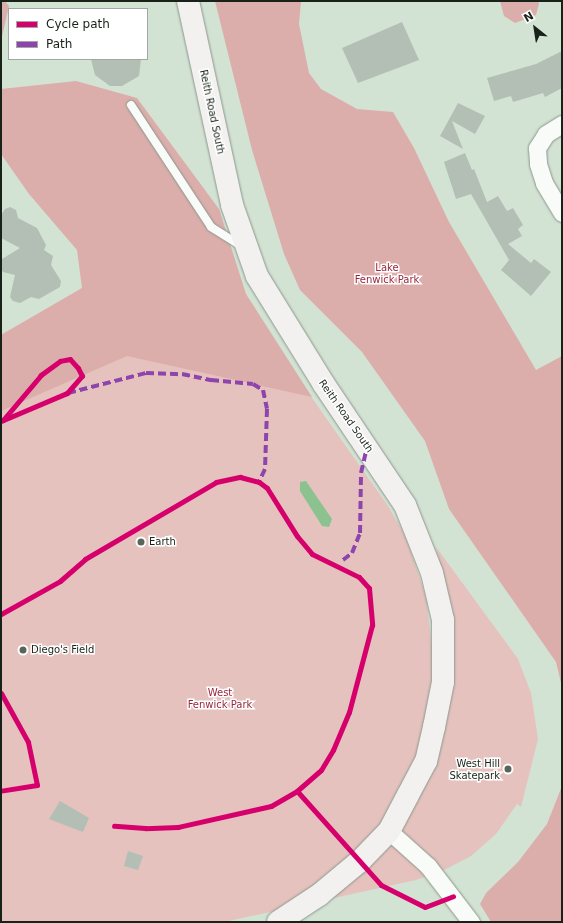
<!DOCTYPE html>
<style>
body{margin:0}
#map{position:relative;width:563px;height:923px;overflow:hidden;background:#d2e2d3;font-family:"DejaVu Sans",sans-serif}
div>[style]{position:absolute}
.green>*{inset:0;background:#e5c2be}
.forest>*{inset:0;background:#dcaeab}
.water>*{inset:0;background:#8bc290}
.building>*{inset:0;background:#b3bfb4}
.roads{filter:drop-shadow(0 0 1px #8d988d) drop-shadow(0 0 1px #8d988d)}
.service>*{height:8px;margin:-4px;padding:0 4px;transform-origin:4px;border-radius:4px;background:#f8fbf8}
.minor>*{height:17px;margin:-8.5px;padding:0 8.5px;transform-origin:8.5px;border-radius:8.5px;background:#f8fbf8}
.secondary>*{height:22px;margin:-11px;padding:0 11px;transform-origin:11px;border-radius:11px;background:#f2f1f0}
.quiet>*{height:4px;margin-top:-2px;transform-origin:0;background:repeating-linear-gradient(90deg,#8e44ad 0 8px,transparent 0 12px)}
.cycleway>*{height:5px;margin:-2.5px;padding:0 2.5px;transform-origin:2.5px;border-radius:2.5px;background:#d6006c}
.dots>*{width:11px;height:11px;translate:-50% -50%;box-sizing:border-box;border:2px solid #fff;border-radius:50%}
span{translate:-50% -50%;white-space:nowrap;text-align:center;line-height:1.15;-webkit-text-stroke:3px #fff;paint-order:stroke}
.street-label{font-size:10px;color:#182218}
.park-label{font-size:10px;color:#98253a}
.poi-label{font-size:10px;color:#182218}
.left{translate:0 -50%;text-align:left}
.right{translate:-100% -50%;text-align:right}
.frame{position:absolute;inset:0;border:2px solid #182218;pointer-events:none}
.legend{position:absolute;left:8px;top:8px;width:140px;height:52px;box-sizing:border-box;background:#fff;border:1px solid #a3a7a3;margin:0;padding:5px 7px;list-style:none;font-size:12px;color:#182218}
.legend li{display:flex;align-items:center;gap:8px;height:20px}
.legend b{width:20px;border:1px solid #a3a7a3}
.north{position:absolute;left:515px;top:8px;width:40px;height:40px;-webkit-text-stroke:3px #fff;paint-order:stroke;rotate:330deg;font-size:11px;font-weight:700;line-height:16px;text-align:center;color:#182218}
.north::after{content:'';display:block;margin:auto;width:14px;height:18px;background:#182218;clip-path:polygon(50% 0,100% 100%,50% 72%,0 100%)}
</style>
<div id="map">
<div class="green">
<div style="clip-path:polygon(219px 209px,236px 273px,250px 303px,293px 371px,388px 506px,406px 537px,426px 597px,432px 648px,442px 572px,436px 547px,518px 659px,531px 693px,538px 739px,521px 807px,517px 804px,496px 834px,471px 856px,444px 870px,416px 880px,224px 922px,1px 922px,1px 335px)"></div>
</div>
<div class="forest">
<div style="clip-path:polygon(1px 1px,5px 1px,9px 6px,1px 41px)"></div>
<div style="clip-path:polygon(215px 1px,301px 1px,299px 24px,309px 73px,321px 89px,357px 109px,393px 112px,414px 148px,449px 222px,536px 370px,562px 356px,562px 687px,556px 662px,449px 509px,425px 441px,362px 352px,300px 290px,284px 254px,252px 150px)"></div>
<div style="clip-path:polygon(500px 1px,538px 1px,539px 4px,536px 15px,515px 23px,504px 16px)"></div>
<div style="clip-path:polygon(76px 81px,137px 98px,219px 209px,246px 294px,312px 397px,127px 356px,1px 411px,1px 335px,82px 288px,77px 250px,29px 194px,1px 154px,1px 89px)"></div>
<div style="clip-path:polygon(562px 786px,562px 922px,491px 922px,480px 904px,486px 893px,518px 862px,547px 824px)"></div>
</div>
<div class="water">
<div style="clip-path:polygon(306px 481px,332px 519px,329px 527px,322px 526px,300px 491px,300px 482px)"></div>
</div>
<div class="building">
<div style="clip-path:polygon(402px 22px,419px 60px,358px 83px,342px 48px)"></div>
<div style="clip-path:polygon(562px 51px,562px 88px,545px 97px,543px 93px,513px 102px,511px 96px,494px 101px,487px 78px,536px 64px)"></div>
<div style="clip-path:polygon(91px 59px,141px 59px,139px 76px,122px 86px,110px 86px,95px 75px)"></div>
<div style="clip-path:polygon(458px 103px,485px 116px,475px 134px,452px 121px,463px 149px,440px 136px)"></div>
<div style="clip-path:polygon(465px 153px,472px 170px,474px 169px,487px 202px,498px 196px,507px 211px,513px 208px,523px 225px,518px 229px,522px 236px,508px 244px,531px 263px,534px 259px,551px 272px,531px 296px,501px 270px,509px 260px,471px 194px,456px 199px,444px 162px)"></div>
<div style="clip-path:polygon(10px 207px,16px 210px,18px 218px,37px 228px,46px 245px,44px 250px,53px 256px,51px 265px,61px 281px,60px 287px,39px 299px,31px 297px,20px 303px,13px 301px,10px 297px,15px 275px,3px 272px,1px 268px,2px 259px,20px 248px,1px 238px,1px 215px,5px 209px)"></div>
<div style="clip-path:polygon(60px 801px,89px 818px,83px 832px,49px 819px)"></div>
<div style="clip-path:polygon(128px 851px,143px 856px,138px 870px,124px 866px)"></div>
</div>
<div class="roads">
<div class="service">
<div style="left:131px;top:105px;width:146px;rotate:56.7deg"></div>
<div style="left:211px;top:227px;width:36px;rotate:32deg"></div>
</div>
<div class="minor">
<div style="left:562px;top:124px;width:19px;rotate:148deg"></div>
<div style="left:546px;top:134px;width:17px;rotate:123deg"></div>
<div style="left:537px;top:148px;width:16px;rotate:86deg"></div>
<div style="left:538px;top:164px;width:20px;rotate:72deg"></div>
<div style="left:544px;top:183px;width:35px;rotate:59deg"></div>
<div style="left:389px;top:831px;width:52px;rotate:41.9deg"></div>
<div style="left:428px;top:866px;width:71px;rotate:52.5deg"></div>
</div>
<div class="secondary">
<div style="left:188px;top:1px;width:209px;rotate:77.8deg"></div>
<div style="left:232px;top:205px;width:75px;rotate:70.6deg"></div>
<div style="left:257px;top:276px;width:126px;rotate:58.3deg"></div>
<div style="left:323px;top:383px;width:147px;rotate:56.1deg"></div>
<div style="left:405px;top:505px;width:73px;rotate:68.3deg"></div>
<div style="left:432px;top:573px;width:48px;rotate:76.8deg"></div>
<div style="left:443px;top:620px;width:62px;rotate:90deg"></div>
<div style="left:443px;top:682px;width:46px;rotate:101.3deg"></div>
<div style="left:434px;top:727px;width:35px;rotate:103deg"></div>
<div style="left:426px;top:761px;width:38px;rotate:118deg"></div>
<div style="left:408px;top:795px;width:41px;rotate:117.8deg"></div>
<div style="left:389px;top:831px;width:42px;rotate:134deg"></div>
<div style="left:360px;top:861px;width:53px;rotate:140.3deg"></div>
<div style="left:319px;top:895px;width:49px;rotate:146.6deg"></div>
</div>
</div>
<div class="quiet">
<div style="left:68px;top:393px;width:81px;rotate:-14.4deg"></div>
<div style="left:146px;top:373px;width:36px;rotate:2deg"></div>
<div style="left:182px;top:374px;width:30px;rotate:12deg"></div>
<div style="left:211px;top:380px;width:42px;rotate:5.4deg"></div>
<div style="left:253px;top:384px;width:12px;rotate:31deg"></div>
<div style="left:263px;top:390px;width:19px;rotate:78deg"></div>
<div style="left:267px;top:409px;width:60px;rotate:91.9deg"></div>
<div style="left:265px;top:469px;width:14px;rotate:115deg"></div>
<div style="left:343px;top:560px;width:11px;rotate:-38deg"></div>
<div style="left:352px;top:553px;width:22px;rotate:-68deg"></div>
<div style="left:360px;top:533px;width:60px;rotate:-89deg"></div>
<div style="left:361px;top:473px;width:28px;rotate:-77deg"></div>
</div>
<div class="cycleway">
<div style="left:1px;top:421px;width:72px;rotate:-23deg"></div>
<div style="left:67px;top:393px;width:23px;rotate:-49deg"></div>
<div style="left:82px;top:376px;width:9px;rotate:-117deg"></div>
<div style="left:78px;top:368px;width:12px;rotate:-132deg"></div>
<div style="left:70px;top:359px;width:10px;rotate:169deg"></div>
<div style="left:60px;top:361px;width:24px;rotate:144deg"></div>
<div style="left:41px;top:375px;width:59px;rotate:130.2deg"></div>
<div style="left:1px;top:614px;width:68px;rotate:-29.2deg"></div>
<div style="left:60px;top:581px;width:33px;rotate:-41deg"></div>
<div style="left:85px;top:559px;width:152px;rotate:-30.4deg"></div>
<div style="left:216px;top:482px;width:25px;rotate:-12deg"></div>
<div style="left:240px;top:477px;width:20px;rotate:15deg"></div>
<div style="left:259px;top:482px;width:10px;rotate:37deg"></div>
<div style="left:267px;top:488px;width:57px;rotate:58deg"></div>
<div style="left:297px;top:536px;width:23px;rotate:50deg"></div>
<div style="left:312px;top:554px;width:52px;rotate:26.1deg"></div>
<div style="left:359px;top:577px;width:15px;rotate:48deg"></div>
<div style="left:369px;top:588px;width:37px;rotate:85deg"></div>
<div style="left:372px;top:625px;width:90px;rotate:104.8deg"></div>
<div style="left:349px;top:712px;width:41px;rotate:112.8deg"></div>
<div style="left:333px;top:750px;width:23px;rotate:121deg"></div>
<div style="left:321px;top:770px;width:32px;rotate:139deg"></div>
<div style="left:297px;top:791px;width:30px;rotate:150deg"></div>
<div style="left:271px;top:806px;width:95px;rotate:167.3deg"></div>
<div style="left:178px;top:827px;width:33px;rotate:178deg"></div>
<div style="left:145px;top:828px;width:31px;rotate:-176deg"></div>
<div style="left:1px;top:693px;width:56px;rotate:61.1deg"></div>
<div style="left:28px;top:742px;width:44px;rotate:78.2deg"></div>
<div style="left:37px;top:785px;width:36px;rotate:171deg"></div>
<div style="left:297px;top:791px;width:126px;rotate:48.2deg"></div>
<div style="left:381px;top:885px;width:49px;rotate:26.6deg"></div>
<div style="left:425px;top:907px;width:30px;rotate:-21deg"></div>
</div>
<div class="dots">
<div style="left:141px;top:542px;background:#596559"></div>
<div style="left:23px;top:650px;background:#596559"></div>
<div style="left:508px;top:769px;background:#596559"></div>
</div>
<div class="street-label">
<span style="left:212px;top:112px;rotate:78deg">Reith Road South</span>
<span style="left:346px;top:416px;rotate:55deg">Reith Road South</span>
</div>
<div class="park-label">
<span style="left:387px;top:273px">Lake<br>Fenwick Park</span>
<span style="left:220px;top:698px">West<br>Fenwick Park</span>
</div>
<div class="poi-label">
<span class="left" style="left:149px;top:542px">Earth</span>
<span class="left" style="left:31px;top:650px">Diego's Field</span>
<span class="right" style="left:500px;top:769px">West Hill<br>Skatepark</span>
</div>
<div class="frame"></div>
<ul class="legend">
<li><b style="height:5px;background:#d6006c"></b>Cycle path</li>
<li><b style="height:5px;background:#8e44ad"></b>Path</li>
</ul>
<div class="north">N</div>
</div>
